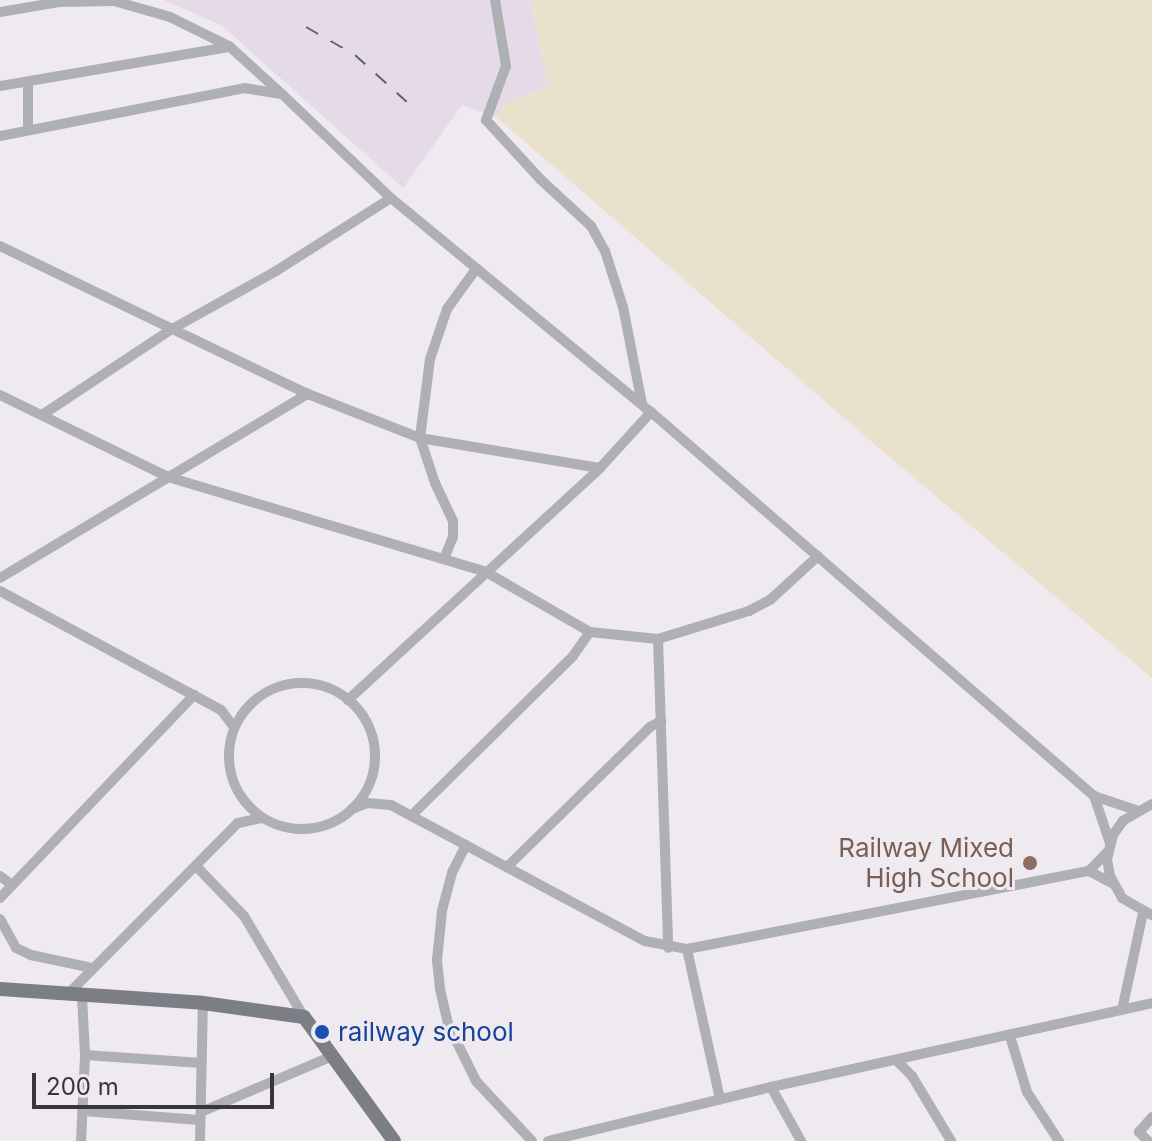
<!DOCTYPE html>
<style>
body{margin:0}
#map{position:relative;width:1152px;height:1141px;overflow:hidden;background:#efe9f0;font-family:Inter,sans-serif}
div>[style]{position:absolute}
.built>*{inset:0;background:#e5dae8}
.industrial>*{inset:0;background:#eae1cc}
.minor>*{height:10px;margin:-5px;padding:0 5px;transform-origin:5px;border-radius:5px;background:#aeb0b3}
.minor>.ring{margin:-5px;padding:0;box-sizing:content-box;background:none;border:10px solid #aeb0b3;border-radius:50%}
.major>*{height:14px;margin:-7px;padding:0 7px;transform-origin:7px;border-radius:7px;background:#7b7e84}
.rail>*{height:2px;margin-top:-1px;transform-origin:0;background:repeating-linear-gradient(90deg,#636063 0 14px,transparent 0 28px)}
.dots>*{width:22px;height:22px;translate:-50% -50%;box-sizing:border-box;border:4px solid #efe9f0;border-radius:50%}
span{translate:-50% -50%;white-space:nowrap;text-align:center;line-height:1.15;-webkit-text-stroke:6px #efe9f0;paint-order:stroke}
.education-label{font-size:26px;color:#785e54}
.right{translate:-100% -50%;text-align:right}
.transit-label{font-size:26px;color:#164399}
.left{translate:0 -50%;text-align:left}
.scale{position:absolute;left:32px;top:1073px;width:242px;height:36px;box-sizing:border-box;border:4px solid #393639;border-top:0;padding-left:10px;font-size:24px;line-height:28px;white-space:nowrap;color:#393639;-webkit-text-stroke:6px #efe9f0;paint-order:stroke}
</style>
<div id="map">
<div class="built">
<div style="clip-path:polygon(164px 0,530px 0,548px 87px,508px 101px,496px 117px,462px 105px,403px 188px,221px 25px)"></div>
</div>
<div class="industrial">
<div style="clip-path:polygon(530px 0,1152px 0,1152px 678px,887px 455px,496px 117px,508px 101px,548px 87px)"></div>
</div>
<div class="minor">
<div style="left:495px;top:0;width:67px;rotate:80.5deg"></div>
<div style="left:506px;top:66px;width:58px;rotate:110.3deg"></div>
<div style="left:486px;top:120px;width:80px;rotate:47.5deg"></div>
<div style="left:540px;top:179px;width:69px;rotate:42.7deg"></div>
<div style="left:591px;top:226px;width:29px;rotate:61deg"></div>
<div style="left:605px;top:251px;width:59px;rotate:72.2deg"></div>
<div style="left:623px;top:307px;width:99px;rotate:78.9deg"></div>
<div style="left:0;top:12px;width:61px;rotate:-9.5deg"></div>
<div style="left:60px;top:2px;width:54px;rotate:-1.1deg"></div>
<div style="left:114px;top:1px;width:58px;rotate:15.9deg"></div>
<div style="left:170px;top:17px;width:66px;rotate:26.2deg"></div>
<div style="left:229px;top:46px;width:72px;rotate:42.2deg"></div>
<div style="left:28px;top:82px;width:48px;rotate:90deg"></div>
<div style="left:0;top:86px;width:230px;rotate:-9.7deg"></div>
<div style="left:0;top:136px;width:249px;rotate:-11.1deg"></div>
<div style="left:244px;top:88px;width:38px;rotate:9deg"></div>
<div style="left:282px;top:94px;width:151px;rotate:43.7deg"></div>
<div style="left:391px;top:198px;width:337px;rotate:39.5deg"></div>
<div style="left:651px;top:412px;width:586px;rotate:40.92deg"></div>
<div style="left:1094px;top:796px;width:44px;rotate:18.4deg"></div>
<div style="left:0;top:246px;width:342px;rotate:25.7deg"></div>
<div style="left:308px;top:394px;width:120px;rotate:21.4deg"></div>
<div style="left:420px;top:438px;width:182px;rotate:9.5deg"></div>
<div style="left:0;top:395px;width:187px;rotate:26deg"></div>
<div style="left:168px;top:477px;width:332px;rotate:16.6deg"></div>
<div style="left:486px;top:572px;width:120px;rotate:30deg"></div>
<div style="left:590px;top:632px;width:68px;rotate:5.9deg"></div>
<div style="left:658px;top:639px;width:95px;rotate:-17.1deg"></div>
<div style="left:749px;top:611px;width:24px;rotate:-28deg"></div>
<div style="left:770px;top:600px;width:65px;rotate:-42.5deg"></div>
<div style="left:42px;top:415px;width:156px;rotate:-33.5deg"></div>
<div style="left:172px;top:329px;width:119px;rotate:-29.1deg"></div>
<div style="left:276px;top:271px;width:136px;rotate:-32.4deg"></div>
<div style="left:444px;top:559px;width:24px;rotate:-68deg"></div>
<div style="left:453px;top:537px;width:16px;rotate:-90deg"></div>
<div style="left:453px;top:521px;width:42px;rotate:-115.3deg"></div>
<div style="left:435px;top:483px;width:47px;rotate:-108.4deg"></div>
<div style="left:420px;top:438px;width:80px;rotate:-82.8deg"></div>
<div style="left:430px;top:359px;width:53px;rotate:-71.2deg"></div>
<div style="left:447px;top:309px;width:49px;rotate:-54.1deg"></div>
<div style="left:0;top:578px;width:359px;rotate:-30.9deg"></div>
<div style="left:0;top:591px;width:251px;rotate:28.3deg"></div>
<div style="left:221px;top:710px;width:21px;rotate:53deg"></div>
<div style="left:658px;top:639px;width:309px;rotate:88.1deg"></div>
<div class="ring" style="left:229px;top:683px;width:136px;height:136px"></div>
<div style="left:348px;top:700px;width:343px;rotate:-42.6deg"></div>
<div style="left:600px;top:468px;width:76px;rotate:-47.7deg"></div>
<div style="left:1094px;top:796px;width:50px;rotate:71.2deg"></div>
<div style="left:1152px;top:804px;width:34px;rotate:150deg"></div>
<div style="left:1123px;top:821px;width:17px;rotate:126deg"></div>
<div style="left:1113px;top:835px;width:25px;rotate:104deg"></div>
<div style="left:1107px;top:859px;width:17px;rotate:80deg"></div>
<div style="left:1110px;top:876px;width:25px;rotate:61deg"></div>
<div style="left:1122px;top:898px;width:34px;rotate:30deg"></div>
<div style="left:352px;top:809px;width:16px;rotate:-22deg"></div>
<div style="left:367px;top:803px;width:24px;rotate:5deg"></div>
<div style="left:391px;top:805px;width:288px;rotate:28.2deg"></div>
<div style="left:645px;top:941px;width:43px;rotate:10.8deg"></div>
<div style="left:687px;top:949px;width:409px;rotate:-11deg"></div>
<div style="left:1089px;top:871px;width:28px;rotate:-46deg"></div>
<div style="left:411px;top:816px;width:228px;rotate:-44.6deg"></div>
<div style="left:573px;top:656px;width:29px;rotate:-55deg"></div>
<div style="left:466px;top:845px;width:31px;rotate:117deg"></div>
<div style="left:452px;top:873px;width:39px;rotate:105deg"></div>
<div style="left:442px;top:911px;width:49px;rotate:95.8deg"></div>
<div style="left:437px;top:960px;width:29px;rotate:84deg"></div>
<div style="left:440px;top:989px;width:36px;rotate:77deg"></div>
<div style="left:448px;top:1024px;width:64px;rotate:63.8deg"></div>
<div style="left:476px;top:1081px;width:82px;rotate:47deg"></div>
<div style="left:196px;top:866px;width:69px;rotate:46.2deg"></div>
<div style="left:244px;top:916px;width:117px;rotate:59.3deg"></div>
<div style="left:507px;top:867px;width:200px;rotate:-44.4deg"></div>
<div style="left:650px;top:727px;width:13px;rotate:-29deg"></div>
<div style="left:1089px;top:871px;width:27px;rotate:28deg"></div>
<div style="left:0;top:876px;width:15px;rotate:37deg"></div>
<div style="left:0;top:898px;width:281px;rotate:-46.3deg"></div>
<div style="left:0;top:919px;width:33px;rotate:61deg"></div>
<div style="left:16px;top:948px;width:17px;rotate:25deg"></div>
<div style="left:31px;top:955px;width:62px;rotate:12deg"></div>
<div style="left:687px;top:949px;width:154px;rotate:77.6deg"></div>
<div style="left:68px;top:994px;width:241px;rotate:-45.2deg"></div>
<div style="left:238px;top:823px;width:24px;rotate:-12deg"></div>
<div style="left:1122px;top:1010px;width:99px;rotate:-77.8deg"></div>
<div style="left:1010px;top:1036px;width:59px;rotate:73.1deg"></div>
<div style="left:1027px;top:1092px;width:59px;rotate:56.9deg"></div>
<div style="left:85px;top:1055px;width:117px;rotate:3.9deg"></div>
<div style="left:896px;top:1060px;width:23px;rotate:45deg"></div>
<div style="left:912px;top:1076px;width:76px;rotate:59deg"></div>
<div style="left:771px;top:1087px;width:62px;rotate:60.9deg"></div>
<div style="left:83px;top:1111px;width:117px;rotate:4.4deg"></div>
<div style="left:201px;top:1112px;width:142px;rotate:-23.1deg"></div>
<div style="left:81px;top:1141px;width:86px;rotate:-87.3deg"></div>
<div style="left:85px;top:1055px;width:60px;rotate:-92.9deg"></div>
<div style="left:200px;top:1141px;width:138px;rotate:-88.8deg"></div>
<div style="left:548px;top:1141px;width:229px;rotate:-13.6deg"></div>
<div style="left:771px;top:1087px;width:390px;rotate:-12.4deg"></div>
<div style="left:1148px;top:1141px;width:13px;rotate:-135deg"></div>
<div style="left:1139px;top:1132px;width:20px;rotate:-49deg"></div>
</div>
<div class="major">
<div style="left:0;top:989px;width:203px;rotate:3.9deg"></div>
<div style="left:203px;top:1003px;width:102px;rotate:7.9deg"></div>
<div style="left:304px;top:1017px;width:153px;rotate:54deg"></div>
</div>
<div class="rail">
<div style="left:306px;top:27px;width:56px;rotate:29.7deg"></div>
<div style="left:355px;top:55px;width:73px;rotate:42.2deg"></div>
</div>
<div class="dots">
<div style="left:1030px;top:863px;background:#8d6e63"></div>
<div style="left:322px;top:1032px;background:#1a4fb4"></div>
</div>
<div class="education-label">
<span class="right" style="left:1014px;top:863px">Railway Mixed<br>High School</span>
</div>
<div class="transit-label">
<span class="left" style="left:338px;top:1032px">railway school</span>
</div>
<div class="scale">200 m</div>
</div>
